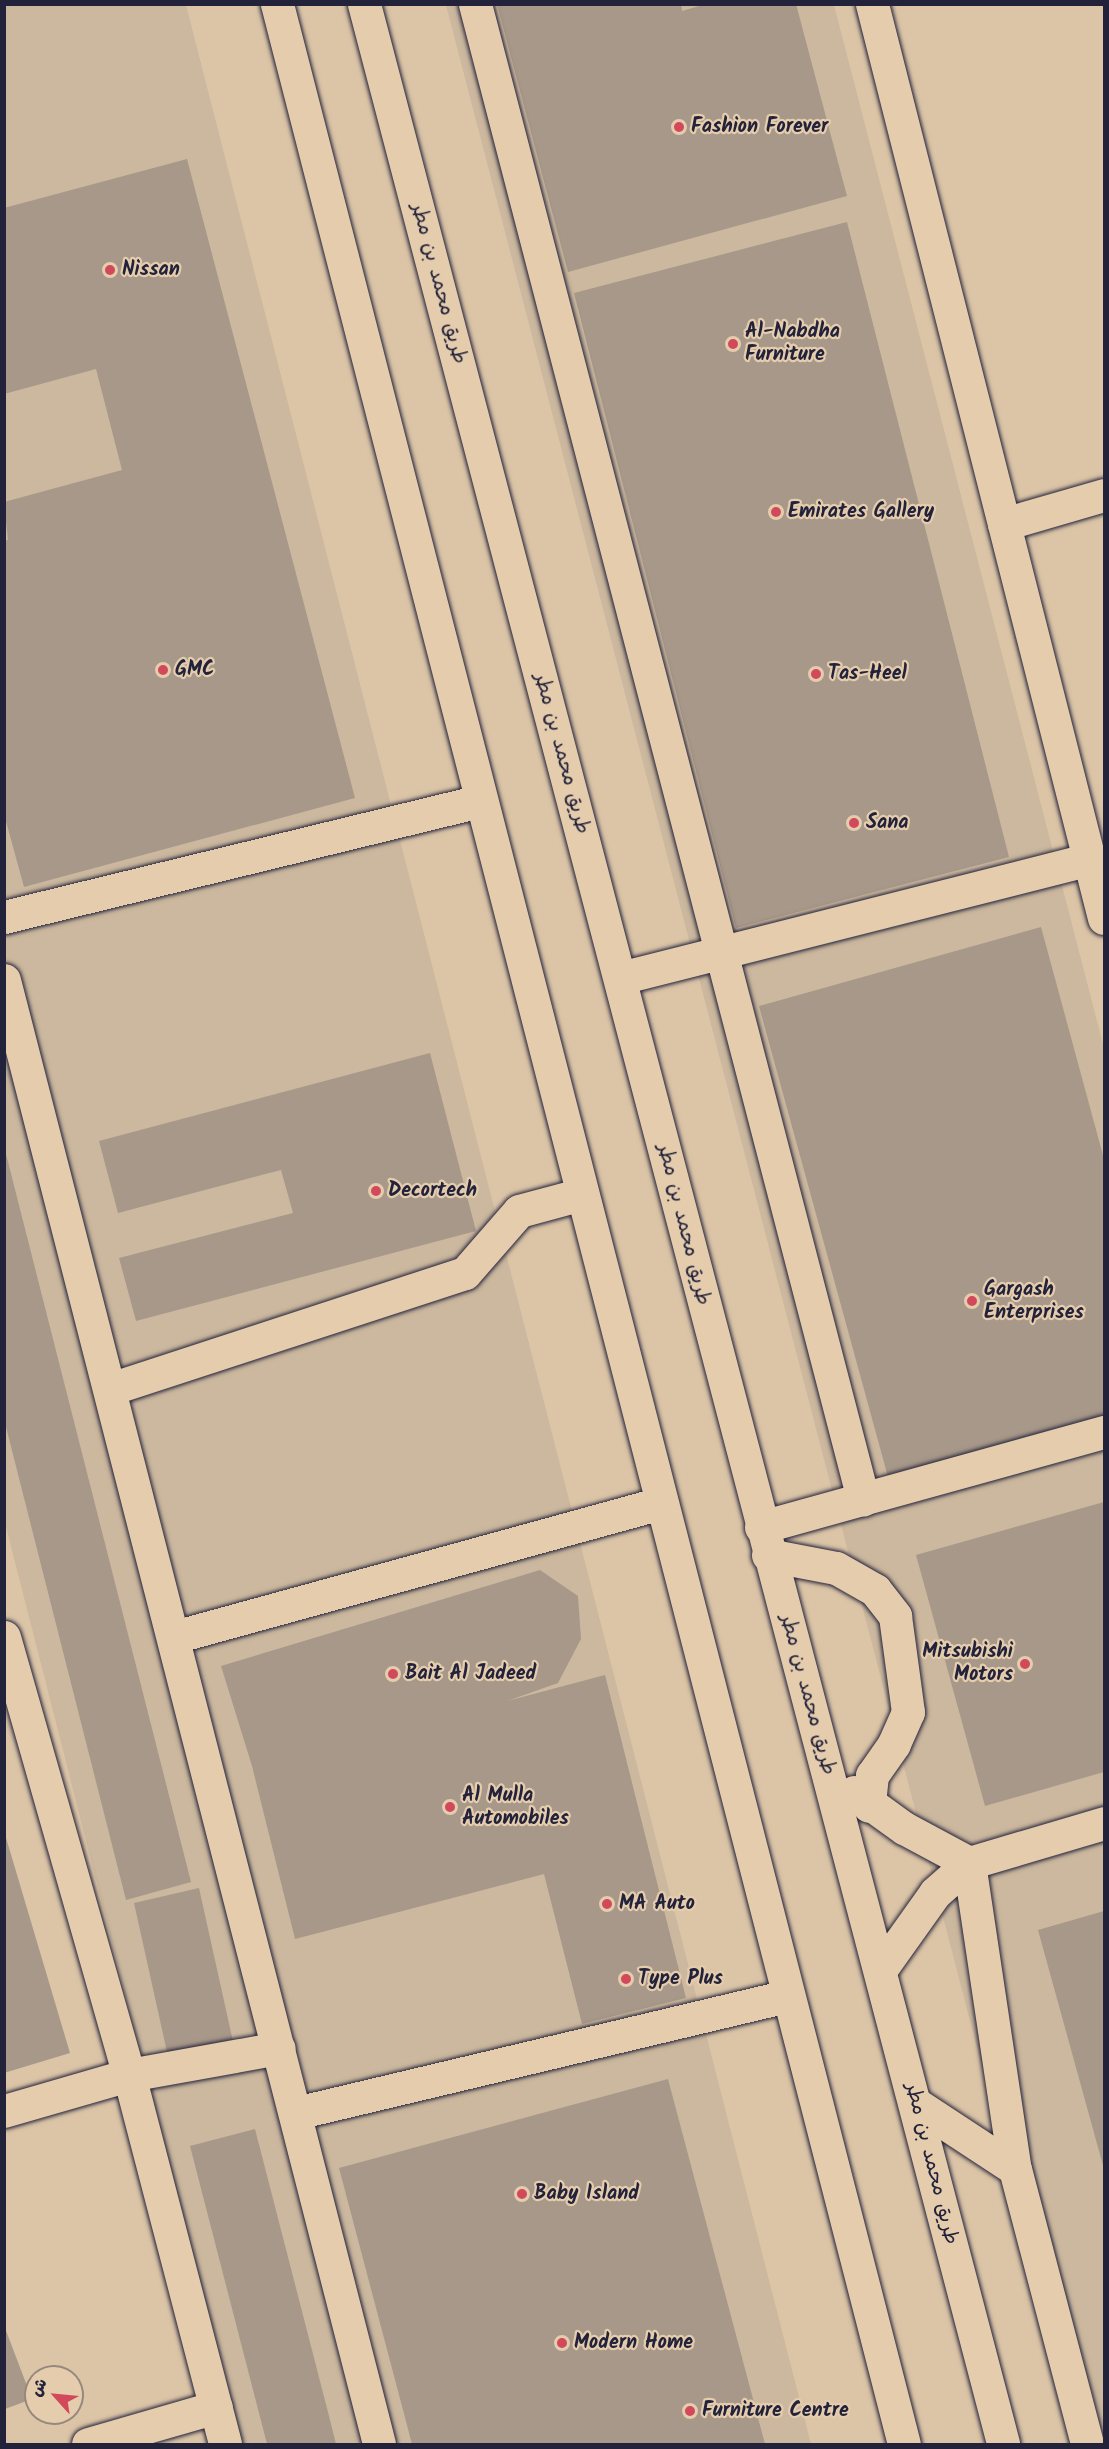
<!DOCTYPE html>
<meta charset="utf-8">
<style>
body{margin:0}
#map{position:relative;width:1109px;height:2449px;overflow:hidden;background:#dcc5a7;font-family:Kalam,"Playpen Sans Arabic",sans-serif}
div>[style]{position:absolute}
.built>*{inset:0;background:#ccb89e}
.building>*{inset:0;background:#a89889}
.roads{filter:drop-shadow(0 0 2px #22223b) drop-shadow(0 0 2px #22223b)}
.minor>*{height:33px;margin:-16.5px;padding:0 16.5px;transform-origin:16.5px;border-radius:16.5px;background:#e4ccac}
.dots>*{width:16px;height:16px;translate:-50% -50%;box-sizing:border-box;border:3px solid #e4ccac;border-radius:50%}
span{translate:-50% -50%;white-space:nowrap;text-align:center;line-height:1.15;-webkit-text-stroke:4.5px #e4ccac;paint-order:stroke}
.poi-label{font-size:20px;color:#22223b;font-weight:700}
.left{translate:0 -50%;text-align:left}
.right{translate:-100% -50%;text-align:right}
.street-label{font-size:20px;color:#22223b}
.frame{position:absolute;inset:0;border:6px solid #22223b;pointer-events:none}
.north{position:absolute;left:24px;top:2365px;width:60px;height:60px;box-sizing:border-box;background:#e4ccac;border:2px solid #96887f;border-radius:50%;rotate:297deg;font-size:16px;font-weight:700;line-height:24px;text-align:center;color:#22223b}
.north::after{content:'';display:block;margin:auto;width:21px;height:27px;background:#d1495b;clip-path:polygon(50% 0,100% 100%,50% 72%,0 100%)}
</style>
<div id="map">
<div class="built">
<div style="clip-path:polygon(4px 5px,186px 5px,811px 2444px,240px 2444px,5px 1523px)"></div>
<div style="clip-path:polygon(446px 5px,834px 5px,1104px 1048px,1104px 2444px,1080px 2444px)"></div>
</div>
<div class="building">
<div style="clip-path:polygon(497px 4px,681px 4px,682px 11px,706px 4px,796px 4px,847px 196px,568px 272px)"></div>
<div style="clip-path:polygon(187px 159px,355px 798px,24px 887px,4px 814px,4px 541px,8px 540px,4px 502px,122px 470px,96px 369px,4px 394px,4px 208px)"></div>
<div style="clip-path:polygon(847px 222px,1009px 857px,736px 928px,574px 293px)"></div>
<div style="clip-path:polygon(1041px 927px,1104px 1159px,1104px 1416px,888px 1477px,759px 1006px)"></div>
<div style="clip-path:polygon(430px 1053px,476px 1231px,136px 1321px,119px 1258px,293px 1213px,281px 1170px,118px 1213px,99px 1141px)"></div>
<div style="clip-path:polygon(5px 1150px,191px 1882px,126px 1900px,4px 1419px)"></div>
<div style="clip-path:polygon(1104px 1502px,1104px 1772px,985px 1806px,916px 1555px)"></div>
<div style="clip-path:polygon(540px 1570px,578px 1596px,581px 1639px,558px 1683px,507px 1701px,605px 1675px,686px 1998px,582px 2024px,544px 1874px,295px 1939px,252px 1766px,221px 1666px)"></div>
<div style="clip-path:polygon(4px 1831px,70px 2053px,4px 2073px)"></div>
<div style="clip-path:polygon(199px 1888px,234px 2046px,169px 2061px,134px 1903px)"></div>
<div style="clip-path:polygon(1104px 1911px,1104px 2169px,1038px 1930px)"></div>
<div style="clip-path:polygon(668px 2079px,765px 2444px,412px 2444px,339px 2168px)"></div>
<div style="clip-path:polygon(255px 2129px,329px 2416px,336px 2444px,267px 2444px,190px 2146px)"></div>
<div style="clip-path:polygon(5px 2328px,32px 2399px,5px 2409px)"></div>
</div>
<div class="roads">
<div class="minor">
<div style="left:277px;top:4px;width:2519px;rotate:75.59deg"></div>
<div style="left:364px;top:4px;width:2522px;rotate:75.32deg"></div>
<div style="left:475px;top:4px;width:1545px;rotate:75.45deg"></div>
<div style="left:872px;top:4px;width:943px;rotate:75.76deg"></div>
<div style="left:1004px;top:524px;width:104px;rotate:-16.2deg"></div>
<div style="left:4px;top:917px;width:491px;rotate:-13.7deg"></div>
<div style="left:620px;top:978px;width:484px;rotate:-14.2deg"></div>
<div style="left:4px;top:980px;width:1511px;rotate:75.63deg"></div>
<div style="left:110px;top:1389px;width:373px;rotate:-18.1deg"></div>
<div style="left:465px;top:1273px;width:82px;rotate:-48.9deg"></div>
<div style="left:519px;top:1211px;width:65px;rotate:-15.1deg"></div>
<div style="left:761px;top:1527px;width:356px;rotate:-15.5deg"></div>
<div style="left:768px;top:1555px;width:69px;rotate:10.8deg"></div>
<div style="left:836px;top:1568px;width:45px;rotate:29.4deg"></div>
<div style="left:875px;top:1590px;width:33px;rotate:52deg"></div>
<div style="left:895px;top:1616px;width:97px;rotate:82.3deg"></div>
<div style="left:908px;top:1712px;width:35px;rotate:114deg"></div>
<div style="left:894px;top:1744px;width:38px;rotate:125deg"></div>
<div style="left:872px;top:1775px;width:31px;rotate:96deg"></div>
<div style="left:4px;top:1637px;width:455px;rotate:74.1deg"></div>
<div style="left:129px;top:2075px;width:381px;rotate:75.4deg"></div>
<div style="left:174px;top:1637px;width:505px;rotate:-15.38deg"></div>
<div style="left:854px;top:1792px;width:62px;rotate:35.8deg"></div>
<div style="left:904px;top:1828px;width:74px;rotate:28.3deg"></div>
<div style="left:969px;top:1863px;width:309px;rotate:81.5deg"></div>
<div style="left:1015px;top:2169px;width:284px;rotate:75.3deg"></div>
<div style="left:881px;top:1969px;width:93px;rotate:-54.6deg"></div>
<div style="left:935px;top:1893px;width:45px;rotate:-41.4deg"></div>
<div style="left:969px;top:1863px;width:141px;rotate:-16.5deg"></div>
<div style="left:916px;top:2104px;width:118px;rotate:33.3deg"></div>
<div style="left:4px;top:2111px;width:130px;rotate:-16.1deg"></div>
<div style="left:129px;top:2075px;width:152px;rotate:-10.2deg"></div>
<div style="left:296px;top:2113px;width:505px;rotate:-13.4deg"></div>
<div style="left:88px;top:2444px;width:133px;rotate:-16.1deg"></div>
</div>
</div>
<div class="dots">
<div style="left:679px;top:127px;background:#d1495b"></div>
<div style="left:110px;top:270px;background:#d1495b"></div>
<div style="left:733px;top:344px;background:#d1495b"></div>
<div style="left:776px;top:512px;background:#d1495b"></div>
<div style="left:163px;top:670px;background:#d1495b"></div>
<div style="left:816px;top:674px;background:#d1495b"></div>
<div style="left:854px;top:823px;background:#d1495b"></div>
<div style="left:376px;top:1191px;background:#d1495b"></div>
<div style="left:972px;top:1301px;background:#d1495b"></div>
<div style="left:1025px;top:1664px;background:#d1495b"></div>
<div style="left:393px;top:1674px;background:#d1495b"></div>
<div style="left:450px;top:1807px;background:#d1495b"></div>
<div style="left:607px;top:1904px;background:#d1495b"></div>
<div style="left:626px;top:1979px;background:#d1495b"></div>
<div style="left:522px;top:2194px;background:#d1495b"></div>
<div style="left:562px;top:2343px;background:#d1495b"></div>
<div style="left:690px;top:2411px;background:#d1495b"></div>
</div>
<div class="poi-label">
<span class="left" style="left:691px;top:127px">Fashion Forever</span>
<span class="left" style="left:122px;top:270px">Nissan</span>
<span class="left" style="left:745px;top:344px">Al-Nabdha<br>Furniture</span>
<span class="left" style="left:788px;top:512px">Emirates Gallery</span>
<span class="left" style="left:175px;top:670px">GMC</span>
<span class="left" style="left:828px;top:674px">Tas-Heel</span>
<span class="left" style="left:866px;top:823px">Sana</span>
<span class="left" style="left:388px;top:1191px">Decortech</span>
<span class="left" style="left:984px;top:1302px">Gargash<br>Enterprises</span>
<span class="right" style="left:1013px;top:1664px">Mitsubishi<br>Motors</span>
<span class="left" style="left:405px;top:1674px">Bait Al Jadeed</span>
<span class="left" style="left:462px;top:1808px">Al Mulla<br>Automobiles</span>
<span class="left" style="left:619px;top:1904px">MA Auto</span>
<span class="left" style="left:638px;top:1979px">Type Plus</span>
<span class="left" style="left:534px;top:2194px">Baby Island</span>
<span class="left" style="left:574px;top:2343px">Modern Home</span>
<span class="left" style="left:702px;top:2411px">Furniture Centre</span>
</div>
<div class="street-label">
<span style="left:438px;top:284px;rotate:75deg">طريق محمد بن مطر</span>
<span style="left:561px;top:754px;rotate:75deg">طريق محمد بن مطر</span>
<span style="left:683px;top:1225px;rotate:76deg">طريق محمد بن مطر</span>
<span style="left:807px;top:1695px;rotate:75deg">طريق محمد بن مطر</span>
<span style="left:931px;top:2164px;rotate:76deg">طريق محمد بن مطر</span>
</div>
<div class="frame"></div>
<div class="north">ش</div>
</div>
